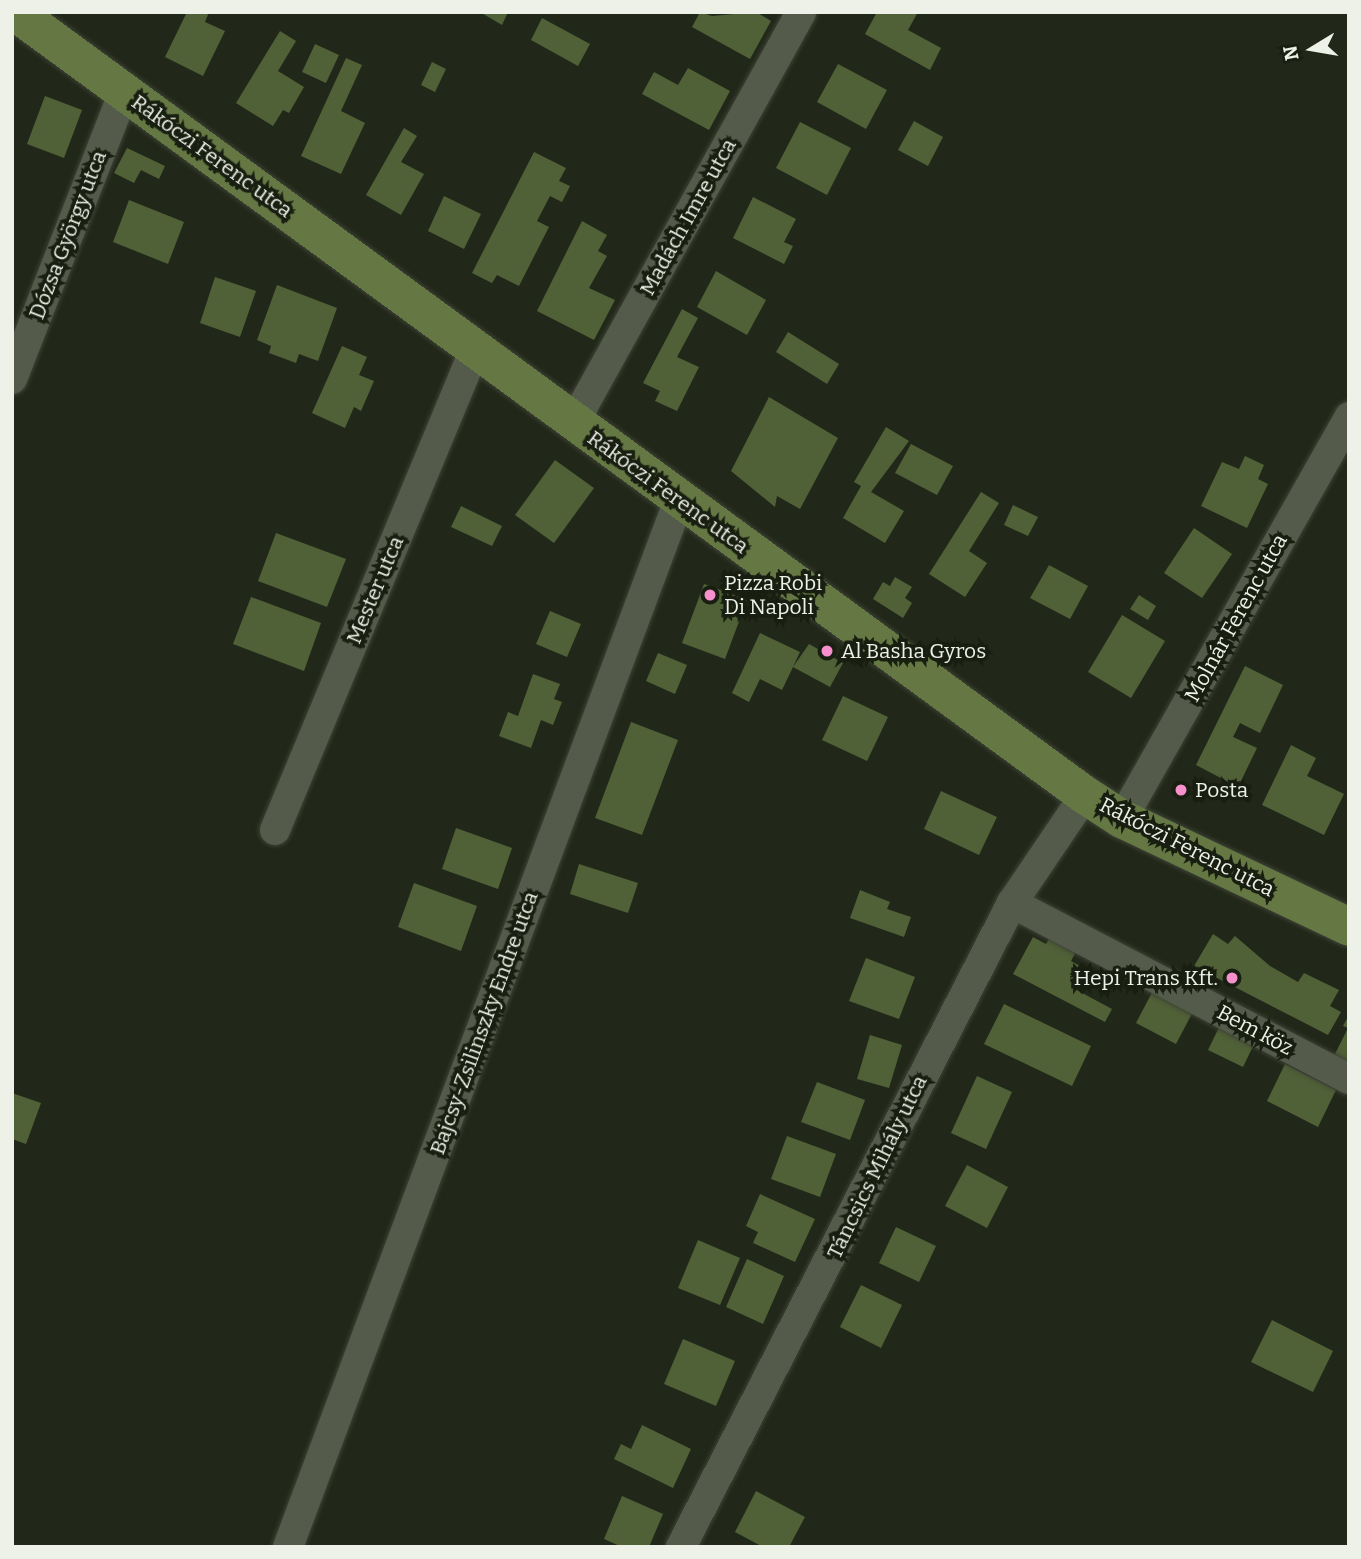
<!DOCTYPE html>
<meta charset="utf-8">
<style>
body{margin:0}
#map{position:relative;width:1361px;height:1559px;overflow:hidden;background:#222819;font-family:Bitter,serif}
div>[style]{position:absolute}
.building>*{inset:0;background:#506037}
.roads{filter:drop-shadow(0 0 2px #3d4236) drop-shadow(0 0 2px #3d4236)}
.minor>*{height:30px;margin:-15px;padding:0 15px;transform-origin:15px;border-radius:15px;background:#545b4b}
.major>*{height:38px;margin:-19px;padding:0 19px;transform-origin:19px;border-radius:19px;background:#657844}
.dots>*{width:19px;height:19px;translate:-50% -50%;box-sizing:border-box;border:4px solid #181e10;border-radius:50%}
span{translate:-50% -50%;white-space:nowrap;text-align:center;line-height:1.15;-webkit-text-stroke:7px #181e10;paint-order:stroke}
.street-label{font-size:21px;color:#edf1e7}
.poi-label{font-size:21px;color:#edf1e7}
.left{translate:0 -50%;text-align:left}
.right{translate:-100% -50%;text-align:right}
.frame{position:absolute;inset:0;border:14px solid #edf1e7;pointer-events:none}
.north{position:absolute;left:1277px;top:14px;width:70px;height:70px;-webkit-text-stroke:5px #181e10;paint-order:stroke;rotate:259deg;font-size:19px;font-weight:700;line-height:28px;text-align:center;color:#edf1e7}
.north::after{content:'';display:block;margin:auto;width:24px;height:32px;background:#edf1e7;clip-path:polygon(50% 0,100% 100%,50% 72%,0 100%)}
</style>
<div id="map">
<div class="building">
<div style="clip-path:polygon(187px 12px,209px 12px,205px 22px,225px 31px,203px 76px,165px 57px)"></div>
<div style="clip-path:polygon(480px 12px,508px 12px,502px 25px)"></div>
<div style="clip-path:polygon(700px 12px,712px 16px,756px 12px,771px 21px,750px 59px,692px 27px)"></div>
<div style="clip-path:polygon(877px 12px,918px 12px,908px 30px,941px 48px,930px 70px,865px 34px)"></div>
<div style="clip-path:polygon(542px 18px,590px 44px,578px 66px,531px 40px)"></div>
<div style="clip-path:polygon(280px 31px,296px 41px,278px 71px,304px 87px,289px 113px,283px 110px,273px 126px,236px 103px)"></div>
<div style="clip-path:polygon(315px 44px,339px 55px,326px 83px,302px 72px)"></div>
<div style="clip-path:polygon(346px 58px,362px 65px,341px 111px,365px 123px,341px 174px,301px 156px)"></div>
<div style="clip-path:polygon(432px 62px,446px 69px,435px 92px,421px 85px)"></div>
<div style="clip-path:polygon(838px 64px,887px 90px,866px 129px,817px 102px)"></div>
<div style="clip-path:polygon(688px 68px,730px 91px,709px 130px,642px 94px,654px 72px,678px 85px)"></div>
<div style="clip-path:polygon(45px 96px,82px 110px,64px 158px,27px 144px)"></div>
<div style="clip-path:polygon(914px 121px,943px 137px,928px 166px,898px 150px)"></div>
<div style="clip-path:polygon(800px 122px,851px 148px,827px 195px,776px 168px)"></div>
<div style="clip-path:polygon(404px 128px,417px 136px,401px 162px,424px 174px,401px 215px,366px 195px)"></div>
<div style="clip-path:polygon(127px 148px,165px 166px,159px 179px,141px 170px,134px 183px,114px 173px)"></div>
<div style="clip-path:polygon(534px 152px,566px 168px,559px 181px,570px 186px,562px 202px,550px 196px,537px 221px,549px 227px,519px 286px,497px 275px,492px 283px,472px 273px)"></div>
<div style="clip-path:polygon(444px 196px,481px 214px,464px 249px,428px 231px)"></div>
<div style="clip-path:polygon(753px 197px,796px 219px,784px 242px,793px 246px,784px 264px,733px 238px)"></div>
<div style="clip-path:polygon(129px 200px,184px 222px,168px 264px,113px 242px)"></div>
<div style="clip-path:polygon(582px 221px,607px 235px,598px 251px,607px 256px,589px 288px,615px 300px,594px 340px,537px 311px)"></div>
<div style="clip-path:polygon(716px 271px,766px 300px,747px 335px,697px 307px)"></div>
<div style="clip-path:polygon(215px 277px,256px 291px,240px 337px,200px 323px)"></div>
<div style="clip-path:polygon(277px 285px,337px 308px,318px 361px,299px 354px,296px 363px,269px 353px,271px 346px,257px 340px)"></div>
<div style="clip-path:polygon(682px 309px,698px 318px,677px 357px,699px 367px,677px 411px,655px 401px,660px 391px,643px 383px)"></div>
<div style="clip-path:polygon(788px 332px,839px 364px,827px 384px,776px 352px)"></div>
<div style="clip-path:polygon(342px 346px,367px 357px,359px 375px,374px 381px,361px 411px,354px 407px,345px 428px,312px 413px)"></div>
<div style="clip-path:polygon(769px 397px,838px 438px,800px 509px,777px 496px,775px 507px,731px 471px)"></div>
<div style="clip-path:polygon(886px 427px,909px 441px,871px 492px,904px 511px,885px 543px,843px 518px,861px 486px,854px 482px)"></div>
<div style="clip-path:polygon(911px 444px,953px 466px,937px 495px,895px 473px)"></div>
<div style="clip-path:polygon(1245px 456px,1264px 465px,1258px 479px,1268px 484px,1247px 528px,1201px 506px,1222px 462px,1239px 469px)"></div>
<div style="clip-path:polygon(555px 460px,594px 488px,554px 543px,515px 515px)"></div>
<div style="clip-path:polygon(981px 492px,999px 503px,969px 551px,987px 563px,965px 597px,929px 574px)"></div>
<div style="clip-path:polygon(1013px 505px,1038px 517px,1028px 536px,1004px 525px)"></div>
<div style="clip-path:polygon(461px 506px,502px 526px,492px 546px,451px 527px)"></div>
<div style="clip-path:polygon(1194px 528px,1232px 554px,1202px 598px,1164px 573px)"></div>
<div style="clip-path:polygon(276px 533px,346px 559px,327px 607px,258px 581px)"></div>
<div style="clip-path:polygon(1049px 565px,1088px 586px,1070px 619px,1030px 598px)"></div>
<div style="clip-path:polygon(895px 577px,912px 587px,905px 598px,912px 603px,903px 618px,873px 599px,883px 582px,890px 586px)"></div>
<div style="clip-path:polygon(704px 584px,747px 600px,725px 659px,682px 643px)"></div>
<div style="clip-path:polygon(1139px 595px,1156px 606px,1148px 620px,1130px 609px)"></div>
<div style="clip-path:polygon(251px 597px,321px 623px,304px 671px,233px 644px)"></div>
<div style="clip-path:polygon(550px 611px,581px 624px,567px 657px,536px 644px)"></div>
<div style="clip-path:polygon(1122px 615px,1165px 641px,1131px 698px,1088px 672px)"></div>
<div style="clip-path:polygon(760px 633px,800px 652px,793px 667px,809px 644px,843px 663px,830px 687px,793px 667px,782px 690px,760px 679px,749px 702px,732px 693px)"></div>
<div style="clip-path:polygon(658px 653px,687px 665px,675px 694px,646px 681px)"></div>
<div style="clip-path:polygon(1245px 666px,1283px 685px,1260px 733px,1240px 723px,1233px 737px,1257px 748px,1238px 787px,1196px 765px)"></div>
<div style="clip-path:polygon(533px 674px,560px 684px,554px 699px,562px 702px,553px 725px,541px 720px,531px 748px,499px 736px,508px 712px,518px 716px)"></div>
<div style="clip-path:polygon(843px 696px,888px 717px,867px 761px,822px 740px)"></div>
<div style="clip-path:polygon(631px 722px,678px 740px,642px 835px,595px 818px)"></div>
<div style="clip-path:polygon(1291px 745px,1316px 758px,1307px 776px,1344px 794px,1324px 835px,1262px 805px)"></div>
<div style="clip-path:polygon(941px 791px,997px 817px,979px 855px,924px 829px)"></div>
<div style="clip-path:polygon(456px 828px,512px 848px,498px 889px,442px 869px)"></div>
<div style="clip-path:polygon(579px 864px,638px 883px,628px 913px,570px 894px)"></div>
<div style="clip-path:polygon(414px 883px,477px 906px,461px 951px,398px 927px)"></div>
<div style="clip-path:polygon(860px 890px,890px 902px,887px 909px,911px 917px,904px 937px,850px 918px)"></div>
<div style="clip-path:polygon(1054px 930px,1080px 944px,1071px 961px,1082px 967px,1071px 987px,1112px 1009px,1105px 1022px,1013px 974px,1033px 937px,1046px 944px)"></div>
<div style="clip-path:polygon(1213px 934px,1228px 944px,1235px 936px,1270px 966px,1298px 982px,1304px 973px,1339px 990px,1330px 1006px,1341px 1012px,1328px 1035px,1194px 966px)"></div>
<div style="clip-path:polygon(866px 958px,915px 977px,899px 1019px,849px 1001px)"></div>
<div style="clip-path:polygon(1157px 983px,1197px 1004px,1176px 1044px,1136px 1023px)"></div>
<div style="clip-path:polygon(1004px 1004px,1091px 1046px,1072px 1086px,984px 1044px)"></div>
<div style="clip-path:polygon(1349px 1015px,1349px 1067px,1333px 1058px,1348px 1028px,1343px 1026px)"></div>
<div style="clip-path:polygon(1224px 1017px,1259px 1034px,1243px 1067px,1208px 1050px)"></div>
<div style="clip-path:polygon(870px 1035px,902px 1045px,889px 1088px,857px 1079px)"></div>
<div style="clip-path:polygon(1285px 1064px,1336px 1090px,1318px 1127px,1267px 1101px)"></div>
<div style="clip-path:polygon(977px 1076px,1012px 1092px,986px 1149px,951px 1133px)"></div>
<div style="clip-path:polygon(817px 1082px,865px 1100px,850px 1140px,801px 1122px)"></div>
<div style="clip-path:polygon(12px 1093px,41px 1103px,26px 1144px,12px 1139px)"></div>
<div style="clip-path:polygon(787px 1136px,836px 1154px,820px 1197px,771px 1179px)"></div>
<div style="clip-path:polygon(967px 1165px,1008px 1187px,987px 1228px,945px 1206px)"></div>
<div style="clip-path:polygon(760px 1194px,815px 1219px,795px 1262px,753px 1243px,758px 1232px,746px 1226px)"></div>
<div style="clip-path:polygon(896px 1227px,936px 1246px,919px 1282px,879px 1263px)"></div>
<div style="clip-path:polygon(698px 1240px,740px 1258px,720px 1305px,678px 1288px)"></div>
<div style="clip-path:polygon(747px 1259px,784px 1276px,763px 1324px,726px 1307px)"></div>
<div style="clip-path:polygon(861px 1285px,902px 1305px,881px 1348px,840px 1327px)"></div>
<div style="clip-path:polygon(1272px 1320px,1333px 1351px,1313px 1392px,1251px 1362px)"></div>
<div style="clip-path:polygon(683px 1339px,735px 1361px,716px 1406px,664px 1384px)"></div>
<div style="clip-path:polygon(642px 1425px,691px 1449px,673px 1488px,614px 1459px,621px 1444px,631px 1449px)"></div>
<div style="clip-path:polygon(756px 1491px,805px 1517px,789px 1547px,763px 1547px,735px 1532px)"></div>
<div style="clip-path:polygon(622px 1496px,663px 1514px,649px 1547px,622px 1547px,604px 1539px)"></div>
</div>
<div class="roads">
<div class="minor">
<div style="left:12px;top:379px;width:308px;rotate:-68.7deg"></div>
<div style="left:574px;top:422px;width:469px;rotate:-61deg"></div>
<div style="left:1122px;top:819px;width:462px;rotate:-60.5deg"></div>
<div style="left:275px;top:830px;width:521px;rotate:-67.42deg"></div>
<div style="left:1012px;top:903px;width:380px;rotate:27.6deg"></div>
<div style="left:288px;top:1547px;width:1118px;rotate:-69.52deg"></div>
<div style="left:681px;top:1547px;width:724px;rotate:-62.8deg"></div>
<div style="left:1012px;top:903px;width:130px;rotate:-55.9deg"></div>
</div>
<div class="major">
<div style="left:15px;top:12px;width:1326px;rotate:36.2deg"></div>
<div style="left:1085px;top:795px;width:44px;rotate:33deg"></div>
<div style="left:1122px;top:819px;width:251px;rotate:25.4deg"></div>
</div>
</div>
<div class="dots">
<div style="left:710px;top:595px;background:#f790cd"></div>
<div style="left:827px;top:651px;background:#f790cd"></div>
<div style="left:1181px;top:790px;background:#f790cd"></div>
<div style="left:1232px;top:978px;background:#f790cd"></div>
</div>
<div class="street-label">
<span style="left:212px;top:156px;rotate:36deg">Rákóczi Ferenc utca</span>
<span style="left:688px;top:217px;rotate:-61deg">Madách Imre utca</span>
<span style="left:68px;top:235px;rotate:-69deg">Dózsa György utca</span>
<span style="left:668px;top:492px;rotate:36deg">Rákóczi Ferenc utca</span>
<span style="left:375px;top:590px;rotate:-67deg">Mester utca</span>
<span style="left:1236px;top:618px;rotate:-61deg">Molnár Ferenc utca</span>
<span style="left:1187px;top:847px;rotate:27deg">Rákóczi Ferenc utca</span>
<span style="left:484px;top:1023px;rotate:-70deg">Bajcsy-Zsilinszky Endre utca</span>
<span style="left:1255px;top:1030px;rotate:28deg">Bem köz</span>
<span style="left:877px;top:1167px;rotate:-64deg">Táncsics Mihály utca</span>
</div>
<div class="poi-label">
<span class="left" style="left:724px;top:595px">Pizza Robi<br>Di Napoli</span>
<span class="left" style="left:841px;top:651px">Al Basha Gyros</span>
<span class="left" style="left:1195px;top:790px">Posta</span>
<span class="right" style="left:1218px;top:978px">Hepi Trans Kft.</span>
</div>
<div class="frame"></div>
<div class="north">N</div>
</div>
